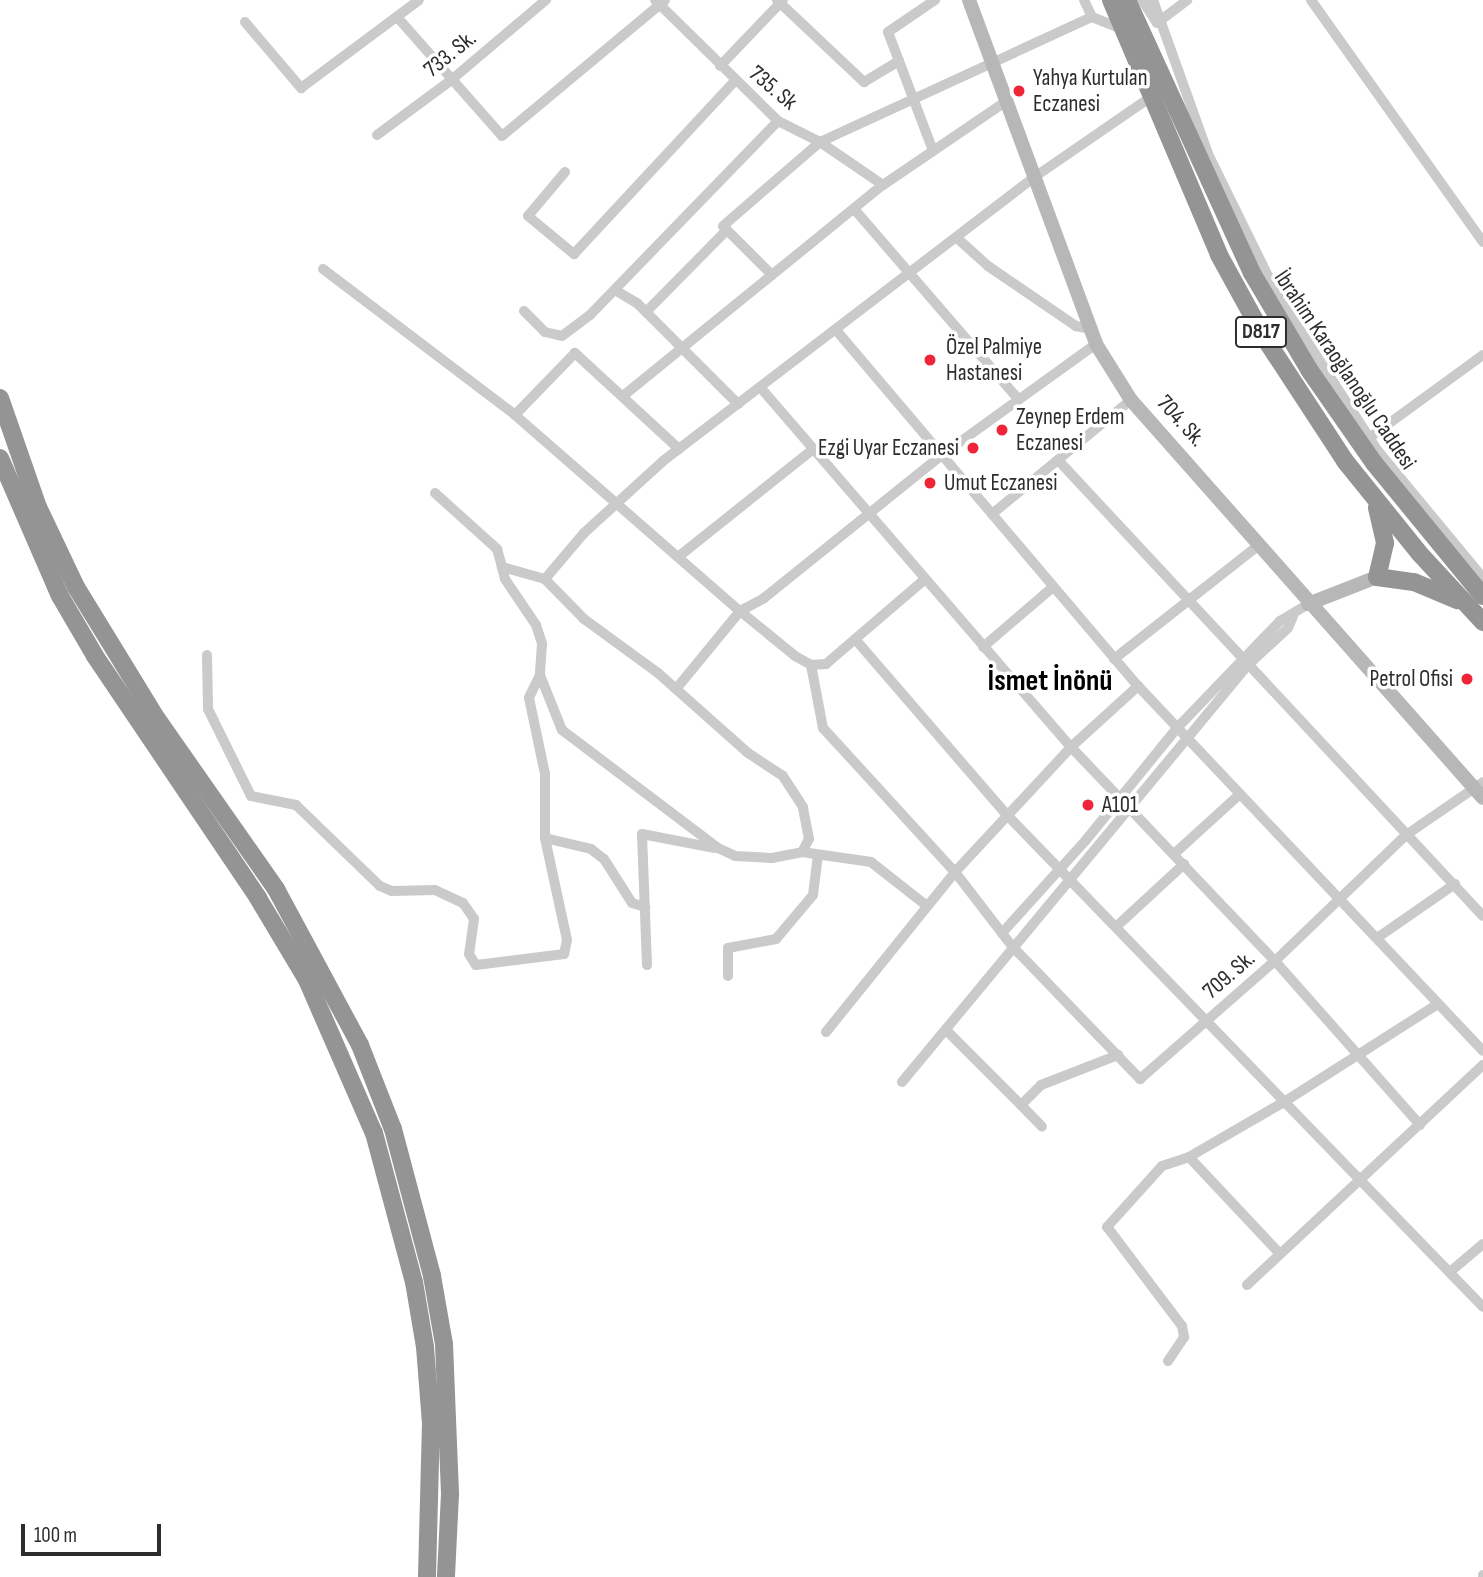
<!DOCTYPE html>
<meta charset="utf-8">
<style>
body{margin:0}
#map{position:relative;width:1483px;height:1577px;overflow:hidden;background:#fff;font-family:"Sofia Sans Condensed",sans-serif}
div>[style]{position:absolute}
.street>*{height:10px;margin:-5px;padding:0 5px;transform-origin:5px;border-radius:5px;background:#cacaca}
.secondary>*{height:14px;margin:-7px;padding:0 7px;transform-origin:7px;border-radius:7px;background:#b7b7b7}
.highway>*{height:18px;margin:-9px;padding:0 9px;transform-origin:9px;border-radius:9px;background:#949494}
.dots>*{width:19px;height:19px;translate:-50% -50%;box-sizing:border-box;border:4px solid #fff;border-radius:50%}
span{translate:-50% -50%;white-space:nowrap;text-align:center;line-height:1.15;-webkit-text-stroke:7px #fff;paint-order:stroke}
.shield-label span{padding:2px 5px;background:#fff;border:2px solid;border-radius:5px;-webkit-text-stroke-width:0}
.shield-label{font-size:21px;color:#2d2d2d;font-weight:700}
.street-label{font-size:23px;color:#2d2d2d}
.poi-label{font-size:23px;color:#2d2d2d}
.left{translate:0 -50%;text-align:left}
.right{translate:-100% -50%;text-align:right}
.district-label{font-size:30px;color:#000;font-weight:700}
.scale{position:absolute;left:21px;top:1524px;width:140px;height:32px;box-sizing:border-box;border:4px solid #2d2d2d;border-top:0;padding-left:9px;font-size:21px;line-height:24px;white-space:nowrap;color:#2d2d2d;-webkit-text-stroke:5px #fff;paint-order:stroke}
</style>
<div id="map">
<div class="street">
<div style="left:655px;top:0;width:173px;rotate:44.5deg"></div>
<div style="left:778px;top:121px;width:47px;rotate:26.6deg"></div>
<div style="left:820px;top:142px;width:76px;rotate:34.3deg"></div>
<div style="left:777px;top:0;width:120px;rotate:43.3deg"></div>
<div style="left:864px;top:82px;width:41px;rotate:-31deg"></div>
<div style="left:1084px;top:0;width:19px;rotate:65deg"></div>
<div style="left:1092px;top:17px;width:32px;rotate:22deg"></div>
<div style="left:1142px;top:0;width:27px;rotate:57deg"></div>
<div style="left:1157px;top:23px;width:38px;rotate:-37deg"></div>
<div style="left:1153px;top:0;width:166px;rotate:70.3deg"></div>
<div style="left:1209px;top:156px;width:156px;rotate:63.8deg"></div>
<div style="left:1278px;top:296px;width:184px;rotate:57.2deg"></div>
<div style="left:1378px;top:451px;width:165px;rotate:50.4deg"></div>
<div style="left:1311px;top:0;width:297px;rotate:54.6deg"></div>
<div style="left:398px;top:18px;width:157px;rotate:48.6deg"></div>
<div style="left:502px;top:136px;width:212px;rotate:-39.8deg"></div>
<div style="left:245px;top:22px;width:87px;rotate:49.7deg"></div>
<div style="left:301px;top:88px;width:147px;rotate:-36.7deg"></div>
<div style="left:720px;top:66px;width:91px;rotate:-46.3deg"></div>
<div style="left:377px;top:135px;width:91px;rotate:-36.5deg"></div>
<div style="left:450px;top:81px;width:126px;rotate:-40.2deg"></div>
<div style="left:932px;top:148px;width:124px;rotate:-110.8deg"></div>
<div style="left:888px;top:32px;width:57px;rotate:-34.2deg"></div>
<div style="left:565px;top:172px;width:57px;rotate:130.1deg"></div>
<div style="left:528px;top:216px;width:60px;rotate:39.6deg"></div>
<div style="left:574px;top:254px;width:236px;rotate:-47.1deg"></div>
<div style="left:855px;top:210px;width:250px;rotate:49.2deg"></div>
<div style="left:957px;top:238px;width:42px;rotate:42.1deg"></div>
<div style="left:988px;top:266px;width:107px;rotate:34.3deg"></div>
<div style="left:1076px;top:326px;width:14px;rotate:12deg"></div>
<div style="left:323px;top:269px;width:241px;rotate:37.2deg"></div>
<div style="left:772px;top:275px;width:69px;rotate:-135deg"></div>
<div style="left:723px;top:226px;width:128px;rotate:-40.9deg"></div>
<div style="left:820px;top:142px;width:299px;rotate:-24.7deg"></div>
<div style="left:615px;top:290px;width:26px;rotate:31deg"></div>
<div style="left:637px;top:303px;width:143px;rotate:45deg"></div>
<div style="left:524px;top:311px;width:30px;rotate:45deg"></div>
<div style="left:545px;top:332px;width:17px;rotate:13deg"></div>
<div style="left:562px;top:336px;width:35px;rotate:-37deg"></div>
<div style="left:590px;top:315px;width:270px;rotate:-45.9deg"></div>
<div style="left:646px;top:312px;width:115px;rotate:-45.4deg"></div>
<div style="left:836px;top:330px;width:467px;rotate:49.7deg"></div>
<div style="left:1138px;top:686px;width:502px;rotate:46.61deg"></div>
<div style="left:760px;top:387px;width:476px;rotate:49.2deg"></div>
<div style="left:1071px;top:747px;width:296px;rotate:46.4deg"></div>
<div style="left:1275px;top:961px;width:219px;rotate:48.5deg"></div>
<div style="left:623px;top:396px;width:335px;rotate:-39.1deg"></div>
<div style="left:883px;top:185px;width:151px;rotate:-34.2deg"></div>
<div style="left:1369px;top:438px;width:141px;rotate:-36.1deg"></div>
<div style="left:679px;top:449px;width:142px;rotate:-137.3deg"></div>
<div style="left:575px;top:353px;width:86px;rotate:134.1deg"></div>
<div style="left:515px;top:415px;width:298px;rotate:41.1deg"></div>
<div style="left:740px;top:611px;width:27px;rotate:-28deg"></div>
<div style="left:764px;top:598px;width:228px;rotate:-38.8deg"></div>
<div style="left:942px;top:455px;width:190px;rotate:-35.8deg"></div>
<div style="left:1058px;top:460px;width:623px;rotate:47.02deg"></div>
<div style="left:435px;top:493px;width:84px;rotate:42.1deg"></div>
<div style="left:497px;top:549px;width:19px;rotate:74deg"></div>
<div style="left:502px;top:567px;width:12px;rotate:76deg"></div>
<div style="left:505px;top:579px;width:55px;rotate:56deg"></div>
<div style="left:536px;top:625px;width:20px;rotate:72deg"></div>
<div style="left:542px;top:644px;width:31px;rotate:94deg"></div>
<div style="left:540px;top:675px;width:59px;rotate:68.2deg"></div>
<div style="left:562px;top:730px;width:196px;rotate:37.1deg"></div>
<div style="left:718px;top:848px;width:19px;rotate:25deg"></div>
<div style="left:735px;top:856px;width:37px;rotate:3deg"></div>
<div style="left:772px;top:858px;width:31px;rotate:-11deg"></div>
<div style="left:802px;top:852px;width:15px;rotate:-62deg"></div>
<div style="left:809px;top:839px;width:33px;rotate:-101deg"></div>
<div style="left:803px;top:807px;width:37px;rotate:-123deg"></div>
<div style="left:783px;top:776px;width:42px;rotate:-146.7deg"></div>
<div style="left:748px;top:753px;width:120px;rotate:-138.4deg"></div>
<div style="left:658px;top:673px;width:92px;rotate:-143.9deg"></div>
<div style="left:584px;top:619px;width:56px;rotate:-134.3deg"></div>
<div style="left:545px;top:579px;width:45px;rotate:-164.4deg"></div>
<div style="left:992px;top:514px;width:180px;rotate:-39.4deg"></div>
<div style="left:678px;top:557px;width:171px;rotate:-38.6deg"></div>
<div style="left:545px;top:579px;width:60px;rotate:-49.7deg"></div>
<div style="left:584px;top:533px;width:107px;rotate:-42.3deg"></div>
<div style="left:663px;top:461px;width:469px;rotate:-37.4deg"></div>
<div style="left:1036px;top:176px;width:140px;rotate:-34.5deg"></div>
<div style="left:855px;top:639px;width:234px;rotate:49.2deg"></div>
<div style="left:1008px;top:816px;width:683px;rotate:45.95deg"></div>
<div style="left:983px;top:647px;width:92px;rotate:-40.6deg"></div>
<div style="left:207px;top:655px;width:54px;rotate:88.9deg"></div>
<div style="left:208px;top:709px;width:97px;rotate:63.7deg"></div>
<div style="left:251px;top:796px;width:46px;rotate:11.3deg"></div>
<div style="left:296px;top:805px;width:117px;rotate:44deg"></div>
<div style="left:380px;top:886px;width:13px;rotate:23deg"></div>
<div style="left:392px;top:891px;width:43px;rotate:-1.3deg"></div>
<div style="left:435px;top:890px;width:31px;rotate:25deg"></div>
<div style="left:463px;top:903px;width:19px;rotate:55deg"></div>
<div style="left:474px;top:919px;width:35px;rotate:98deg"></div>
<div style="left:469px;top:954px;width:13px;rotate:58deg"></div>
<div style="left:476px;top:965px;width:89px;rotate:-7.1deg"></div>
<div style="left:564px;top:954px;width:14px;rotate:-78deg"></div>
<div style="left:567px;top:940px;width:104px;rotate:-102.2deg"></div>
<div style="left:545px;top:838px;width:47px;rotate:13.4deg"></div>
<div style="left:591px;top:849px;width:16px;rotate:38deg"></div>
<div style="left:604px;top:859px;width:52px;rotate:57.5deg"></div>
<div style="left:632px;top:903px;width:14px;rotate:17deg"></div>
<div style="left:1114px;top:659px;width:184px;rotate:-38.2deg"></div>
<div style="left:811px;top:665px;width:64px;rotate:79.2deg"></div>
<div style="left:823px;top:728px;width:195px;rotate:47.5deg"></div>
<div style="left:955px;top:872px;width:93px;rotate:52.4deg"></div>
<div style="left:1012px;top:946px;width:185px;rotate:46.1deg"></div>
<div style="left:1140px;top:1079px;width:179px;rotate:-41.2deg"></div>
<div style="left:1275px;top:961px;width:182px;rotate:-43.9deg"></div>
<div style="left:1406px;top:835px;width:93px;rotate:-34.5deg"></div>
<div style="left:540px;top:675px;width:25px;rotate:116deg"></div>
<div style="left:529px;top:698px;width:78px;rotate:78.1deg"></div>
<div style="left:545px;top:774px;width:64px;rotate:90deg"></div>
<div style="left:676px;top:689px;width:101px;rotate:-50.6deg"></div>
<div style="left:740px;top:611px;width:71px;rotate:39.3deg"></div>
<div style="left:795px;top:656px;width:18px;rotate:29deg"></div>
<div style="left:811px;top:665px;width:15px;rotate:-4deg"></div>
<div style="left:826px;top:664px;width:130px;rotate:-40.6deg"></div>
<div style="left:802px;top:852px;width:70px;rotate:8.2deg"></div>
<div style="left:871px;top:862px;width:71px;rotate:38.2deg"></div>
<div style="left:1174px;top:854px;width:89px;rotate:-42.3deg"></div>
<div style="left:1118px;top:925px;width:90px;rotate:-42.7deg"></div>
<div style="left:1002px;top:933px;width:125px;rotate:-47.9deg"></div>
<div style="left:1086px;top:840px;width:144px;rotate:-50.9deg"></div>
<div style="left:1177px;top:728px;width:149px;rotate:-46.1deg"></div>
<div style="left:1280px;top:621px;width:33px;rotate:-31deg"></div>
<div style="left:1377px;top:938px;width:95px;rotate:-34.7deg"></div>
<div style="left:647px;top:965px;width:131px;rotate:-92.2deg"></div>
<div style="left:642px;top:834px;width:73px;rotate:11deg"></div>
<div style="left:728px;top:976px;width:28px;rotate:-90deg"></div>
<div style="left:728px;top:948px;width:49px;rotate:-10.6deg"></div>
<div style="left:776px;top:939px;width:57px;rotate:-49.9deg"></div>
<div style="left:813px;top:895px;width:40px;rotate:-82.9deg"></div>
<div style="left:947px;top:1031px;width:105px;rotate:45deg"></div>
<div style="left:1021px;top:1105px;width:28px;rotate:-45deg"></div>
<div style="left:1041px;top:1085px;width:83px;rotate:-21.3deg"></div>
<div style="left:826px;top:1032px;width:206px;rotate:-51.1deg"></div>
<div style="left:955px;top:872px;width:171px;rotate:-47.1deg"></div>
<div style="left:1071px;top:747px;width:91px;rotate:-42.3deg"></div>
<div style="left:902px;top:1082px;width:542px;rotate:-50.32deg"></div>
<div style="left:1248px;top:665px;width:54px;rotate:-42.8deg"></div>
<div style="left:1288px;top:628px;width:13px;rotate:-67deg"></div>
<div style="left:1021px;top:1105px;width:30px;rotate:46deg"></div>
<div style="left:1189px;top:1157px;width:133px;rotate:46.8deg"></div>
<div style="left:1451px;top:1271px;width:42px;rotate:-40.2deg"></div>
<div style="left:1247px;top:1285px;width:323px;rotate:-43deg"></div>
<div style="left:1168px;top:1361px;width:29px;rotate:-56deg"></div>
<div style="left:1184px;top:1337px;width:11px;rotate:-100deg"></div>
<div style="left:1182px;top:1326px;width:124px;rotate:-127.1deg"></div>
<div style="left:1107px;top:1227px;width:82px;rotate:-48deg"></div>
<div style="left:1162px;top:1166px;width:28px;rotate:-18deg"></div>
<div style="left:1189px;top:1157px;width:110px;rotate:-30.1deg"></div>
<div style="left:1284px;top:1102px;width:183px;rotate:-32.5deg"></div>
<div style="left:1483px;top:1575px;width:1px;rotate:90deg"></div>
</div>
<div class="secondary">
<div style="left:969px;top:0;width:367px;rotate:69.7deg"></div>
<div style="left:1096px;top:344px;width:66px;rotate:58deg"></div>
<div style="left:1131px;top:400px;width:531px;rotate:48.51deg"></div>
<div style="left:1308px;top:604px;width:74px;rotate:-21.4deg"></div>
</div>
<div class="highway">
<div style="left:1111px;top:0;width:277px;rotate:67deg"></div>
<div style="left:1219px;top:255px;width:94px;rotate:61.2deg"></div>
<div style="left:1264px;top:337px;width:148px;rotate:56.8deg"></div>
<div style="left:1345px;top:461px;width:119px;rotate:51.1deg"></div>
<div style="left:1420px;top:554px;width:93px;rotate:47.2deg"></div>
<div style="left:1127px;top:0;width:300px;rotate:65.4deg"></div>
<div style="left:1252px;top:273px;width:114px;rotate:59.4deg"></div>
<div style="left:1310px;top:371px;width:112px;rotate:55.2deg"></div>
<div style="left:1374px;top:463px;width:172px;rotate:50.7deg"></div>
<div style="left:0;top:398px;width:115px;rotate:70.8deg"></div>
<div style="left:38px;top:507px;width:89px;rotate:64.6deg"></div>
<div style="left:76px;top:587px;width:155px;rotate:58.5deg"></div>
<div style="left:157px;top:719px;width:208px;rotate:55deg"></div>
<div style="left:276px;top:889px;width:177px;rotate:61.7deg"></div>
<div style="left:360px;top:1045px;width:90px;rotate:68.6deg"></div>
<div style="left:393px;top:1129px;width:152px;rotate:75.1deg"></div>
<div style="left:432px;top:1276px;width:69px;rotate:80deg"></div>
<div style="left:444px;top:1344px;width:150px;rotate:87.7deg"></div>
<div style="left:450px;top:1494px;width:83px;rotate:92.8deg"></div>
<div style="left:0;top:458px;width:150px;rotate:66.5deg"></div>
<div style="left:60px;top:596px;width:69px;rotate:59.7deg"></div>
<div style="left:95px;top:656px;width:292px;rotate:56deg"></div>
<div style="left:258px;top:898px;width:96px;rotate:59.1deg"></div>
<div style="left:307px;top:980px;width:167px;rotate:66.4deg"></div>
<div style="left:374px;top:1133px;width:154px;rotate:75deg"></div>
<div style="left:414px;top:1282px;width:66px;rotate:80.4deg"></div>
<div style="left:425px;top:1347px;width:76px;rotate:85.5deg"></div>
<div style="left:431px;top:1423px;width:154px;rotate:91.5deg"></div>
<div style="left:1377px;top:508px;width:36px;rotate:77deg"></div>
<div style="left:1385px;top:543px;width:35px;rotate:103deg"></div>
<div style="left:1377px;top:577px;width:37px;rotate:8deg"></div>
<div style="left:1414px;top:582px;width:47px;rotate:22.7deg"></div>
</div>
<div class="dots">
<div style="left:1019px;top:91px;background:#ed2537"></div>
<div style="left:930px;top:360px;background:#ed2537"></div>
<div style="left:1002px;top:430px;background:#ed2537"></div>
<div style="left:973px;top:448px;background:#ed2537"></div>
<div style="left:930px;top:483px;background:#ed2537"></div>
<div style="left:1467px;top:679px;background:#ed2537"></div>
<div style="left:1088px;top:805px;background:#ed2537"></div>
</div>
<div class="shield-label">
<span style="left:1261px;top:332px">D817</span>
</div>
<div class="street-label">
<span style="left:450px;top:54px;rotate:-39deg">733. Sk.</span>
<span style="left:773px;top:88px;rotate:40deg">735. Sk</span>
<span style="left:1345px;top:370px;rotate:56deg">İbrahim Karaoğlanoğlu Caddesi</span>
<span style="left:1181px;top:421px;rotate:48deg">704. Sk.</span>
<span style="left:1229px;top:975px;rotate:-41deg">709. Sk.</span>
</div>
<div class="poi-label">
<span class="left" style="left:1033px;top:91px">Yahya Kurtulan<br>Eczanesi</span>
<span class="left" style="left:946px;top:360px">Özel Palmiye<br>Hastanesi</span>
<span class="left" style="left:1016px;top:430px">Zeynep Erdem<br>Eczanesi</span>
<span class="right" style="left:959px;top:448px">Ezgi Uyar Eczanesi</span>
<span class="left" style="left:944px;top:483px">Umut Eczanesi</span>
<span class="right" style="left:1453px;top:679px">Petrol Ofisi</span>
<span class="left" style="left:1102px;top:805px">A101</span>
</div>
<div class="district-label">
<span style="left:1050px;top:681px">İsmet İnönü</span>
</div>
<div class="scale">100 m</div>
</div>
